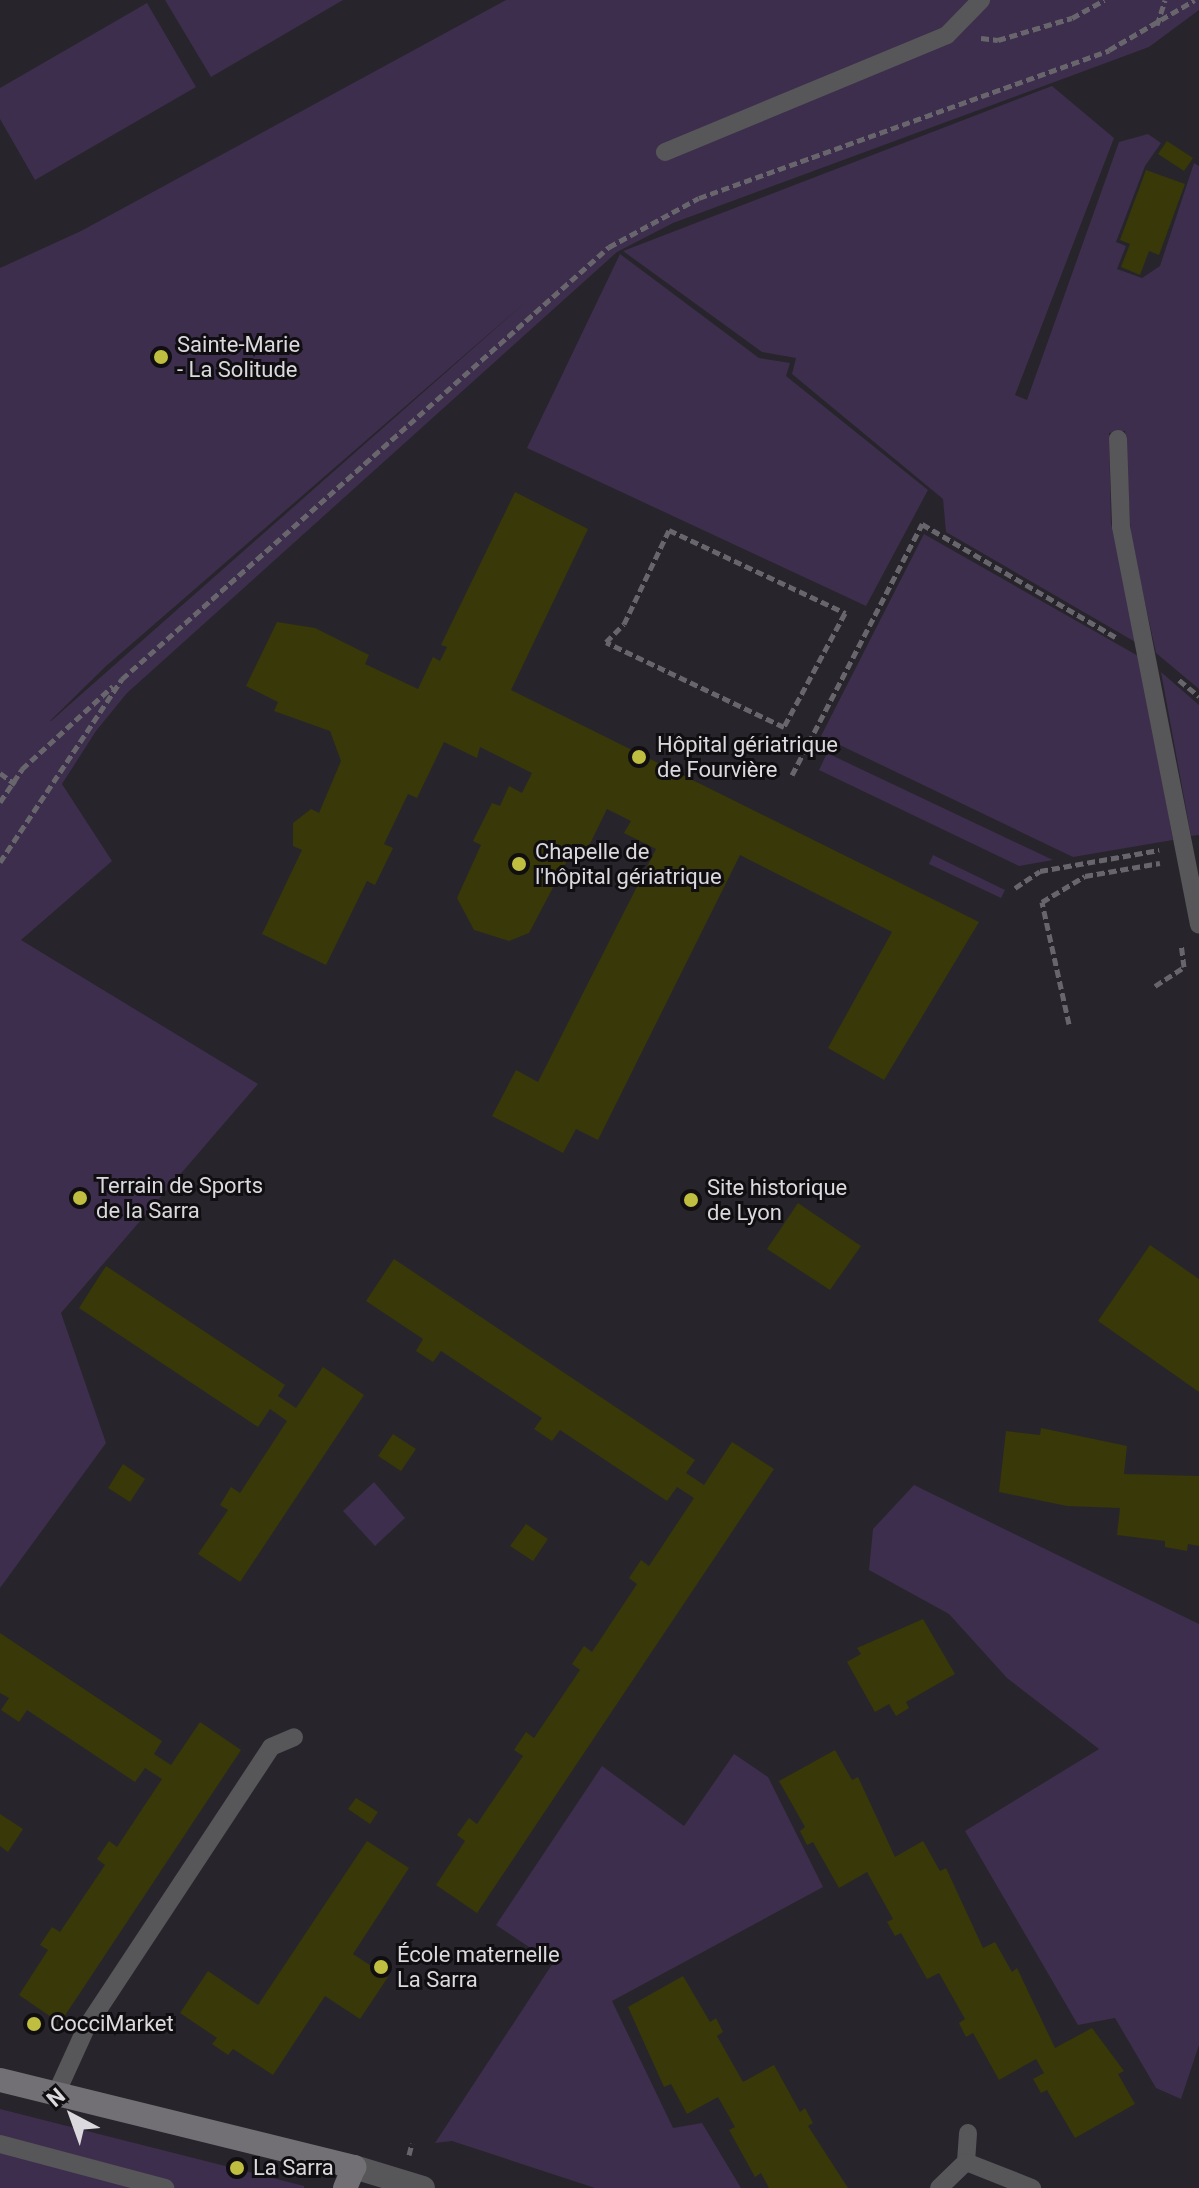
<!DOCTYPE html>
<meta charset="utf-8">
<style>
body{margin:0}
#map{position:relative;width:1199px;height:2188px;overflow:hidden;background:#27252b;font-family:Roboto,sans-serif}
div>[style]{position:absolute}
.green>*{inset:0;background:#3c2e4c}
.building>*{inset:0;background:#383808}
.path>*{height:5px;margin-top:-2.5px;transform-origin:0;background:repeating-linear-gradient(90deg,#68666c 0 8px,transparent 0 12px)}
.lane>*{height:18px;margin:-9px;padding:0 9px;transform-origin:9px;border-radius:9px;background:#575659}
.street>*{height:24px;margin:-12px;padding:0 12px;transform-origin:12px;border-radius:12px;background:#575659}
.secondary>*{height:24px;margin:-12px;padding:0 12px;transform-origin:12px;border-radius:12px;background:#727075}
.dots>*{width:22px;height:22px;translate:-50% -50%;box-sizing:border-box;border:4px solid #100e11;border-radius:50%}
span{translate:-50% -50%;white-space:nowrap;text-align:center;line-height:1.15;-webkit-text-stroke:6px #100e11;paint-order:stroke}
.poi-label{font-size:22px;color:#dbd9dd}
.left{translate:0 -50%;text-align:left}
.north{position:absolute;left:32px;top:2076px;width:80px;height:80px;-webkit-text-stroke:6px #100e11;paint-order:stroke;rotate:319deg;font-size:22px;font-weight:700;line-height:32px;text-align:center;color:#dbd9dd}
.north::after{content:'';display:block;margin:auto;width:28px;height:36px;background:#dbd9dd;clip-path:polygon(50% 0,100% 100%,50% 72%,0 100%)}
</style>
<div id="map">
<div class="green">
<div style="clip-path:polygon(165px 0,343px 0,211px 77px)"></div>
<div style="clip-path:polygon(evenodd,506px 0,1199px 0,1199px 10px,1149px 47px,673px 223px,617px 252px,127px 693px,96px 731px,62px 784px,112px 861px,21px 940px,258px 1084px,61px 1313px,106px 1443px,0 1588px,0 268px,81px 231px,506px 0,529px 299px,51px 721px,50px 721px,105px 667px,529px 299px)"></div>
<div style="clip-path:polygon(147px 3px,196px 87px,35px 180px,0 119px,0 88px)"></div>
<div style="clip-path:polygon(1052px 86px,1114px 138px,1015px 395px,1027px 400px,1119px 142px,1148px 134px,1161px 143px,1145px 166px,1116px 242px,1126px 246px,1117px 269px,1142px 278px,1160px 266px,1194px 163px,1199px 166px,1199px 689px,1156px 653px,1131px 539px,1125px 431px,1109px 433px,1111px 523px,1137px 643px,946px 532px,943px 499px,792px 374px,796px 358px,762px 352px,623px 251px)"></div>
<div style="clip-path:polygon(620px 254px,759px 358px,790px 363px,786px 376px,928px 490px,866px 606px,527px 448px)"></div>
<div style="clip-path:polygon(924px 534px,1140px 657px,1173px 840px,1073px 857px,821px 736px)"></div>
<div style="clip-path:polygon(1161px 672px,1199px 705px,1199px 835px,1191px 836px)"></div>
<div style="clip-path:polygon(827px 753px,1053px 860px,1019px 866px,819px 770px)"></div>
<div style="clip-path:polygon(933px 855px,1005px 890px,1001px 898px,929px 864px)"></div>
<div style="clip-path:polygon(374px 1482px,405px 1518px,375px 1546px,343px 1511px)"></div>
<div style="clip-path:polygon(914px 1485px,1199px 1624px,1199px 2045px,1181px 2099px,1156px 2088px,1115px 2018px,1078px 2025px,965px 1831px,1099px 1749px,1007px 1678px,949px 1614px,869px 1570px,873px 1529px)"></div>
<div style="clip-path:polygon(734px 1754px,768px 1777px,823px 1887px,612px 2001px,673px 2128px,702px 2123px,741px 2188px,595px 2188px,452px 2141px,435px 2143px,553px 1963px,496px 1925px,602px 1766px,684px 1826px)"></div>
<div style="clip-path:polygon(0 2109px,304px 2186px,304px 2188px,0 2188px)"></div>
</div>
<div class="building">
<div style="clip-path:polygon(1167px 141px,1193px 158px,1184px 171px,1158px 154px)"></div>
<div style="clip-path:polygon(1146px 170px,1185px 184px,1159px 255px,1149px 251px,1140px 275px,1121px 267px,1130px 244px,1120px 240px)"></div>
<div style="clip-path:polygon(515px 492px,588px 529px,511px 690px,979px 922px,884px 1080px,828px 1048px,892px 932px,740px 855px,598px 1140px,576px 1129px,563px 1153px,492px 1116px,516px 1070px,538px 1082px,656px 849px,624px 833px,631px 821px,607px 809px,586px 852px,575px 846px,529px 933px,509px 941px,474px 930px,457px 898px,481px 845px,473px 841px,492px 803px,500px 806px,509px 786px,522px 793px,532px 773px,480px 747px,477px 758px,444px 742px,417px 798px,408px 794px,384px 844px,393px 848px,375px 885px,367px 881px,326px 965px,262px 934px,302px 850px,293px 846px,293px 823px,311px 809px,319px 813px,341px 761px,330px 731px,274px 711px,278px 702px,246px 686px,277px 622px,315px 628px,369px 655px,365px 664px,418px 689px,433px 657px,440px 661px,447px 647px,441px 645px)"></div>
<div style="clip-path:polygon(798px 1203px,861px 1246px,830px 1290px,767px 1249px)"></div>
<div style="clip-path:polygon(1150px 1245px,1199px 1279px,1199px 1392px,1098px 1321px)"></div>
<div style="clip-path:polygon(394px 1259px,695px 1460px,686px 1473px,704px 1485px,732px 1442px,774px 1469px,477px 1913px,436px 1885px,465px 1841px,457px 1835px,469px 1818px,477px 1824px,523px 1756px,514px 1750px,526px 1732px,534px 1738px,580px 1670px,572px 1664px,584px 1646px,592px 1652px,637px 1584px,629px 1578px,641px 1560px,649px 1566px,694px 1498px,677px 1487px,667px 1501px,560px 1430px,552px 1441px,534px 1429px,542px 1418px,441px 1351px,433px 1362px,416px 1351px,423px 1339px,366px 1301px)"></div>
<div style="clip-path:polygon(106px 1266px,285px 1385px,278px 1396px,296px 1408px,323px 1367px,364px 1395px,240px 1582px,198px 1554px,228px 1510px,220px 1505px,231px 1487px,240px 1493px,287px 1421px,270px 1409px,258px 1427px,79px 1308px)"></div>
<div style="clip-path:polygon(1041px 1428px,1127px 1446px,1124px 1474px,1199px 1476px,1199px 1546px,1188px 1544px,1187px 1551px,1165px 1547px,1165px 1541px,1117px 1535px,1120px 1508px,1067px 1506px,999px 1492px,1006px 1431px,1040px 1435px)"></div>
<div style="clip-path:polygon(393px 1434px,416px 1449px,401px 1471px,378px 1456px)"></div>
<div style="clip-path:polygon(123px 1464px,145px 1479px,130px 1502px,108px 1488px)"></div>
<div style="clip-path:polygon(526px 1524px,548px 1539px,533px 1561px,510px 1546px)"></div>
<div style="clip-path:polygon(923px 1619px,955px 1674px,906px 1702px,909px 1708px,896px 1716px,889px 1704px,875px 1712px,847px 1662px,861px 1654px,857px 1648px)"></div>
<div style="clip-path:polygon(0 1633px,162px 1741px,154px 1754px,171px 1765px,200px 1722px,241px 1750px,60px 2023px,19px 1995px,48px 1950px,40px 1945px,52px 1927px,60px 1932px,105px 1865px,97px 1859px,109px 1841px,117px 1847px,162px 1779px,145px 1768px,135px 1782px,27px 1710px,19px 1722px,1px 1710px,9px 1698px,0 1693px)"></div>
<div style="clip-path:polygon(835px 1750px,852px 1780px,858px 1777px,895px 1857px,923px 1841px,940px 1871px,946px 1868px,983px 1948px,995px 1942px,1012px 1972px,1017px 1968px,1055px 2048px,1092px 2028px,1124px 2071px,1118px 2074px,1135px 2104px,1075px 2138px,1047px 2090px,1041px 2093px,1033px 2079px,1044px 2073px,1036px 2059px,999px 2080px,973px 2033px,966px 2037px,959px 2023px,965px 2019px,939px 1973px,927px 1979px,901px 1933px,895px 1936px,887px 1922px,893px 1919px,867px 1872px,839px 1888px,813px 1842px,807px 1845px,800px 1831px,805px 1827px,779px 1781px)"></div>
<div style="clip-path:polygon(356px 1798px,378px 1812px,370px 1824px,348px 1809px)"></div>
<div style="clip-path:polygon(0 1814px,23px 1829px,8px 1852px,0 1846px)"></div>
<div style="clip-path:polygon(367px 1841px,409px 1868px,353px 1954px,388px 1977px,360px 2019px,325px 1996px,273px 2075px,233px 2049px,228px 2055px,212px 2044px,217px 2038px,180px 2013px,208px 1971px,258px 2005px)"></div>
<div style="clip-path:polygon(683px 1976px,710px 2022px,716px 2018px,723px 2032px,717px 2036px,743px 2082px,774px 2065px,800px 2112px,805px 2108px,813px 2123px,808px 2126px,848px 2188px,769px 2188px,761px 2173px,755px 2177px,729px 2130px,735px 2127px,718px 2097px,687px 2114px,671px 2084px,664px 2087px,628px 2007px)"></div>
</div>
<div class="path">
<div style="left:1157px;top:25px;width:26px;rotate:-72deg"></div>
<div style="left:981px;top:38px;width:17px;rotate:7deg"></div>
<div style="left:998px;top:40px;width:77px;rotate:-16.6deg"></div>
<div style="left:1072px;top:18px;width:37px;rotate:-29deg"></div>
<div style="left:669px;top:530px;width:195px;rotate:25.2deg"></div>
<div style="left:845px;top:613px;width:129px;rotate:118.2deg"></div>
<div style="left:784px;top:727px;width:197px;rotate:-154.5deg"></div>
<div style="left:606px;top:642px;width:25px;rotate:-45deg"></div>
<div style="left:624px;top:624px;width:104px;rotate:-64.4deg"></div>
<div style="left:1179px;top:680px;width:26px;rotate:39deg"></div>
<div style="left:0;top:773px;width:19px;rotate:36deg"></div>
<div style="left:792px;top:775px;width:283px;rotate:-62.6deg"></div>
<div style="left:922px;top:524px;width:224px;rotate:30.3deg"></div>
<div style="left:0;top:802px;width:40px;rotate:-56deg"></div>
<div style="left:22px;top:769px;width:123px;rotate:-42.4deg"></div>
<div style="left:0;top:862px;width:220px;rotate:-56.3deg"></div>
<div style="left:122px;top:679px;width:651px;rotate:-41.58deg"></div>
<div style="left:609px;top:247px;width:102px;rotate:-28.6deg"></div>
<div style="left:699px;top:198px;width:436px;rotate:-19.8deg"></div>
<div style="left:1109px;top:50px;width:99px;rotate:-30.2deg"></div>
<div style="left:1015px;top:888px;width:30px;rotate:-34deg"></div>
<div style="left:1040px;top:871px;width:121px;rotate:-10deg"></div>
<div style="left:1155px;top:986px;width:35px;rotate:-33deg"></div>
<div style="left:1184px;top:967px;width:23px;rotate:-97deg"></div>
<div style="left:1069px;top:1024px;width:125px;rotate:-102.5deg"></div>
<div style="left:1042px;top:902px;width:50px;rotate:-31.2deg"></div>
<div style="left:1085px;top:876px;width:76px;rotate:-9.8deg"></div>
<div style="left:409px;top:2155px;width:12px;rotate:-76deg"></div>
</div>
<div class="lane">
<div style="left:665px;top:152px;width:305px;rotate:-22.5deg"></div>
<div style="left:947px;top:35px;width:49px;rotate:-45.8deg"></div>
<div style="left:1118px;top:439px;width:88px;rotate:88deg"></div>
<div style="left:1121px;top:527px;width:405px;rotate:78.9deg"></div>
<div style="left:56px;top:2094px;width:72px;rotate:-65.6deg"></div>
<div style="left:86px;top:2028px;width:336px;rotate:-56.6deg"></div>
<div style="left:271px;top:1747px;width:25px;rotate:-23deg"></div>
<div style="left:0;top:2144px;width:171px;rotate:14.9deg"></div>
<div style="left:966px;top:2162px;width:29px;rotate:-86deg"></div>
<div style="left:939px;top:2188px;width:37px;rotate:-44deg"></div>
<div style="left:966px;top:2162px;width:71px;rotate:21.5deg"></div>
</div>
<div class="street">
<div style="left:354px;top:2167px;width:72px;rotate:16.9deg"></div>
</div>
<div class="secondary">
<div style="left:0;top:2080px;width:365px;rotate:13.8deg"></div>
<div style="left:354px;top:2167px;width:23px;rotate:113deg"></div>
</div>
<div class="dots">
<div style="left:161px;top:357px;background:#bfbe41"></div>
<div style="left:639px;top:757px;background:#bfbe41"></div>
<div style="left:519px;top:864px;background:#bfbe41"></div>
<div style="left:80px;top:1198px;background:#bfbe41"></div>
<div style="left:691px;top:1200px;background:#bfbe41"></div>
<div style="left:381px;top:1967px;background:#bfbe41"></div>
<div style="left:34px;top:2024px;background:#bfbe41"></div>
<div style="left:237px;top:2168px;background:#bfbe41"></div>
</div>
<div class="poi-label">
<span class="left" style="left:177px;top:357px">Sainte-Marie<br>- La Solitude</span>
<span class="left" style="left:657px;top:757px">Hôpital gériatrique<br>de Fourvière</span>
<span class="left" style="left:535px;top:864px">Chapelle de<br>l'hôpital gériatrique</span>
<span class="left" style="left:96px;top:1198px">Terrain de Sports<br>de la Sarra</span>
<span class="left" style="left:707px;top:1200px">Site historique<br>de Lyon</span>
<span class="left" style="left:397px;top:1967px">École maternelle<br>La Sarra</span>
<span class="left" style="left:50px;top:2024px">CocciMarket</span>
<span class="left" style="left:253px;top:2168px">La Sarra</span>
</div>
<div class="north">N</div>
</div>
